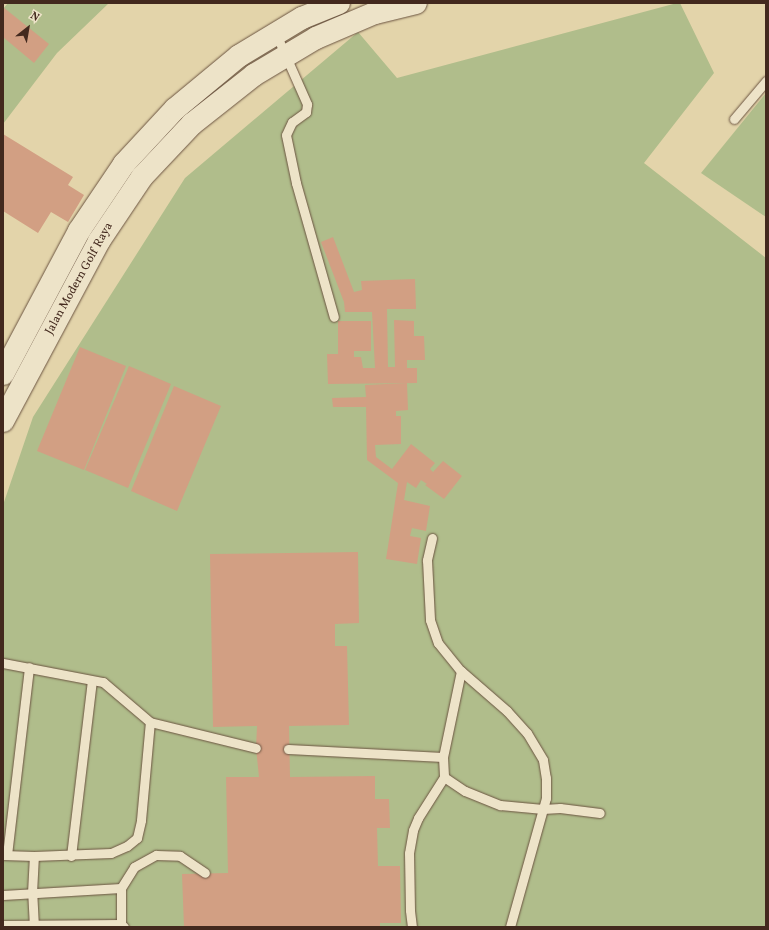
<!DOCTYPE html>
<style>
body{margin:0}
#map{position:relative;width:769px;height:930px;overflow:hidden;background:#e3d4aa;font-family:Vollkorn,serif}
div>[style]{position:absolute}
.green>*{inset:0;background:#b0bd8b}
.building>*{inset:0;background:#d29f83}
.roads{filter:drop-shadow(0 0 1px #6b5441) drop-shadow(0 0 1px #6b5441)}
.lane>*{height:9px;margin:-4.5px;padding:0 4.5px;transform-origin:4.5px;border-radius:4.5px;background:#ede3c8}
.secondary>*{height:22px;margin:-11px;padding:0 11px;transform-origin:11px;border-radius:11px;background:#ede3c8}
span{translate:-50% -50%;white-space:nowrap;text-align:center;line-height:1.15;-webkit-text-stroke:3px #ede3c8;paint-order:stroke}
.street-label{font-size:12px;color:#43291e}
.frame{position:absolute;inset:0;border:4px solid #43291e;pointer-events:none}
.north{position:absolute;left:8px;top:8px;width:40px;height:40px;-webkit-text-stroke:3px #ede3c8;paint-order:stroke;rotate:31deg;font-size:11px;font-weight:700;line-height:16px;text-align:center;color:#43291e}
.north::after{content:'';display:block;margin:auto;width:14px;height:18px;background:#43291e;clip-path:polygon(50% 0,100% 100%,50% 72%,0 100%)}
</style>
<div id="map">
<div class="green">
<div style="clip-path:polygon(8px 3px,109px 3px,57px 53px,3px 124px,3px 9px)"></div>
<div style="clip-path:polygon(677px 3px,680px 3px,714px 73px,644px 163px,766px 258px,766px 927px,3px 927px,3px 505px,33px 417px,185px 178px,358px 32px,397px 78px)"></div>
<div style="clip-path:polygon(766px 93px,766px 217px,701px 173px)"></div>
</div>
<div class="building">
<div style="clip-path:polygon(3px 7px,49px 44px,34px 63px,3px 37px)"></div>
<div style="clip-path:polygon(3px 134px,73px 177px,68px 185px,84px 195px,68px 222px,51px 212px,38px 233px,3px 211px)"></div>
<div style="clip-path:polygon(333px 237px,354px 292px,362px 290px,361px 281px,415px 279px,416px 309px,387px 309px,388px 367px,395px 367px,394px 320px,414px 321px,414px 336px,424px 336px,425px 360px,407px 360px,407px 368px,417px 368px,417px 383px,328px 384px,327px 354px,338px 354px,338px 321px,371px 321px,371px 351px,354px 351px,354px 357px,361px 357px,363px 368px,375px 368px,372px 312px,345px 312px,344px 302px,321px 242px)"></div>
<div style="clip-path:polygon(80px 347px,126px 366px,84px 470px,37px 451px)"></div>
<div style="clip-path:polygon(129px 366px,171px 384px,128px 488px,85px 470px)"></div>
<div style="clip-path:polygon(407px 383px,408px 410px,396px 411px,396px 416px,401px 416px,401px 444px,375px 445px,376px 457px,392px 469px,411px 444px,435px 463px,430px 469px,433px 472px,443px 461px,462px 476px,444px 499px,425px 485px,427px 484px,421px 480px,416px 488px,407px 482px,404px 500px,430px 506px,426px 531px,412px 528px,410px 536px,421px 538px,417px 564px,386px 559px,398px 483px,367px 460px,366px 407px,333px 407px,332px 398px,366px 397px,365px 385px)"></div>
<div style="clip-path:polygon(174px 386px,221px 406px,177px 511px,131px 491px)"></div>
<div style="clip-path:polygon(358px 552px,359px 623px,335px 624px,335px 646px,347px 646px,349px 725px,289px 726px,290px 777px,375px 776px,375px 799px,389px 799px,390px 828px,377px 828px,378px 866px,400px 866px,401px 923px,380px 923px,380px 927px,184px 927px,182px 874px,228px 873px,226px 777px,259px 777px,256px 748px,257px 726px,213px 727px,210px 554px)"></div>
</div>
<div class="roads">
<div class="lane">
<div style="left:276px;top:34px;width:77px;rotate:66.1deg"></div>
<div style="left:307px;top:104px;width:8px;rotate:97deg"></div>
<div style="left:306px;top:112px;width:17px;rotate:144deg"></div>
<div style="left:292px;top:122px;width:14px;rotate:115deg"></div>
<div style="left:286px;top:135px;width:49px;rotate:78.2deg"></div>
<div style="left:296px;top:183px;width:139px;rotate:74.2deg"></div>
<div style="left:734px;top:119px;width:50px;rotate:-49.9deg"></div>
<div style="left:432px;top:538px;width:23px;rotate:103deg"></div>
<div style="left:427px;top:560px;width:60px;rotate:87.1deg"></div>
<div style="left:430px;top:620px;width:24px;rotate:71deg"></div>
<div style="left:438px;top:643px;width:36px;rotate:51deg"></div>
<div style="left:461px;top:671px;width:88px;rotate:101.8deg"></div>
<div style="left:443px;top:757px;width:20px;rotate:87deg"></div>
<div style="left:444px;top:777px;width:25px;rotate:34deg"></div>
<div style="left:465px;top:791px;width:38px;rotate:22deg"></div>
<div style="left:500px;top:805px;width:43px;rotate:5.3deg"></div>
<div style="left:543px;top:809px;width:17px;rotate:-3deg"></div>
<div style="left:560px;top:808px;width:40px;rotate:7.1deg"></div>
<div style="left:3px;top:663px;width:102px;rotate:10.8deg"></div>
<div style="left:103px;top:682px;width:62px;rotate:40.4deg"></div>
<div style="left:150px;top:722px;width:109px;rotate:13.8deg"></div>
<div style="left:461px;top:671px;width:61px;rotate:41deg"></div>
<div style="left:507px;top:711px;width:30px;rotate:48deg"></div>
<div style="left:527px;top:733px;width:31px;rotate:59deg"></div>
<div style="left:543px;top:760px;width:18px;rotate:81deg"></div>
<div style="left:546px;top:778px;width:20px;rotate:90deg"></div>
<div style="left:546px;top:798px;width:134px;rotate:105.6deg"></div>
<div style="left:288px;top:749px;width:155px;rotate:3deg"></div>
<div style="left:3px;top:855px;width:31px;rotate:2deg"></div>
<div style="left:7px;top:855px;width:189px;rotate:-83.3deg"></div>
<div style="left:71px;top:856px;width:176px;rotate:-83.2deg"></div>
<div style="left:3px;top:895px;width:118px;rotate:-3.4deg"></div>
<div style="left:3px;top:925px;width:118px;rotate:-0.5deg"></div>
<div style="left:34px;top:927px;width:34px;rotate:-93deg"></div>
<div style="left:32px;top:893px;width:37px;rotate:-87deg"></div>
<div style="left:34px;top:856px;width:77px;rotate:-2.2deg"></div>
<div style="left:111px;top:853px;width:17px;rotate:-24deg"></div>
<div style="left:127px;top:846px;width:13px;rotate:-39deg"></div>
<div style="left:137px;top:838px;width:18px;rotate:-77deg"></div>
<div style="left:141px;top:820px;width:98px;rotate:-84.8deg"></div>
<div style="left:124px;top:927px;width:4px;rotate:-135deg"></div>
<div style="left:121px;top:924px;width:36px;rotate:-90deg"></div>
<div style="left:121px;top:888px;width:25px;rotate:-58deg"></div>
<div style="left:134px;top:867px;width:25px;rotate:-29deg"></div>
<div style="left:156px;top:855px;width:24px;rotate:2deg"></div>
<div style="left:180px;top:856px;width:30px;rotate:34deg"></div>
<div style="left:412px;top:927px;width:17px;rotate:-97deg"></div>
<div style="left:410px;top:910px;width:57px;rotate:-91deg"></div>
<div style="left:409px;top:853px;width:23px;rotate:-80deg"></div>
<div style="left:413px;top:830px;width:13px;rotate:-67deg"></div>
<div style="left:418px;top:818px;width:49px;rotate:-57.6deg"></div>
</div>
<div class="secondary">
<div style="left:3px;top:374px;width:162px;rotate:-62deg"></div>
<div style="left:79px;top:231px;width:81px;rotate:-56.1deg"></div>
<div style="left:124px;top:164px;width:75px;rotate:-47.2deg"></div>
<div style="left:175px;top:109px;width:83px;rotate:-39.6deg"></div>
<div style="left:239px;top:56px;width:74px;rotate:-31.1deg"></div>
<div style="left:302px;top:18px;width:40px;rotate:-22deg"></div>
<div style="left:3px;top:421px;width:204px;rotate:-61.9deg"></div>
<div style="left:99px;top:241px;width:77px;rotate:-56.1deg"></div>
<div style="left:142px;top:177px;width:73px;rotate:-46.7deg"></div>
<div style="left:192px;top:124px;width:79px;rotate:-38.3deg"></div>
<div style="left:254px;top:75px;width:72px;rotate:-30.8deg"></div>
<div style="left:316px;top:38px;width:64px;rotate:-23deg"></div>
<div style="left:375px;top:13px;width:42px;rotate:-13.7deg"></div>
</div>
</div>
<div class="street-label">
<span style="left:80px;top:279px;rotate:-61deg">Jalan Modern Golf Raya</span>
</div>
<div class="frame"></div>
<div class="north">N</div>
</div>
